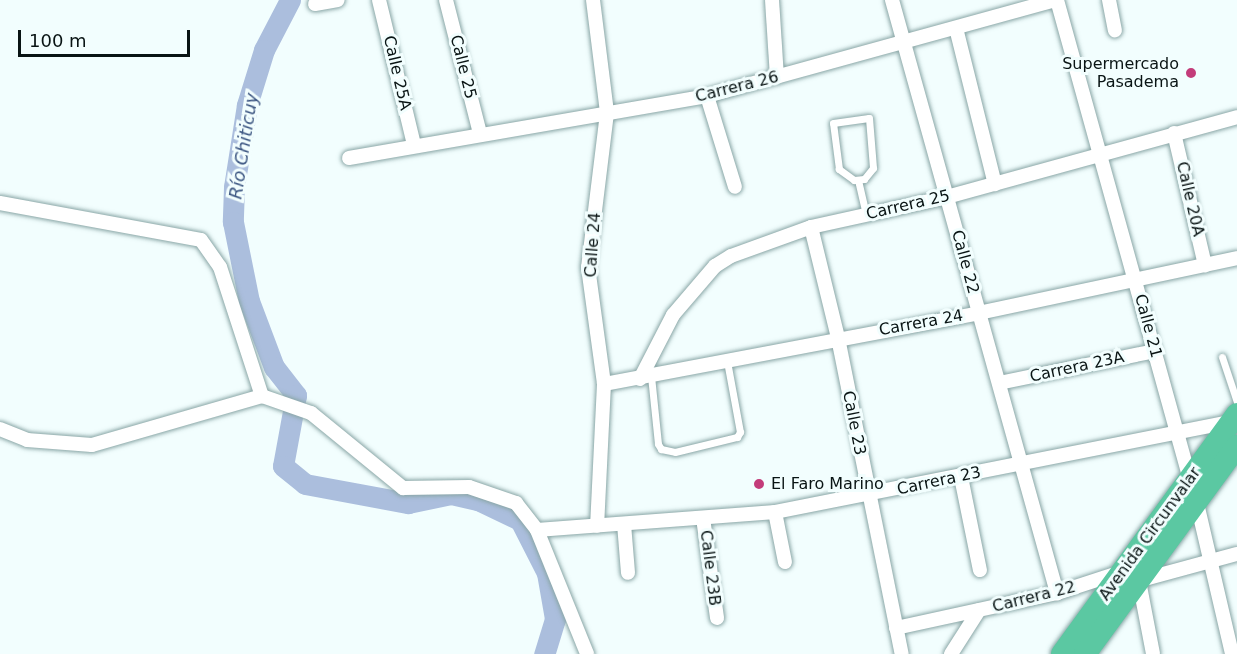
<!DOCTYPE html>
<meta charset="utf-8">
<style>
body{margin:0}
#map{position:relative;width:1237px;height:654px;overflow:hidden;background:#f2fefe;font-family:"DejaVu Sans",sans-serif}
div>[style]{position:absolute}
.river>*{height:21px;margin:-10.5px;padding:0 10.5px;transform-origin:10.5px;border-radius:10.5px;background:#abbedd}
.roads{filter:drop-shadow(0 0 2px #89a6a6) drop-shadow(0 0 2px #89a6a6)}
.service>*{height:7px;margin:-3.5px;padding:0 3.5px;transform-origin:3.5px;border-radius:3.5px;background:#fff}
.minor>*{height:14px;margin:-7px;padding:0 7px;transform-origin:7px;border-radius:7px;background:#fff}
.trunk>*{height:22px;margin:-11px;padding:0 11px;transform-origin:11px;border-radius:11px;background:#5bc8a2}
.dots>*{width:16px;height:16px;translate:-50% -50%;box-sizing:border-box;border:3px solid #f2fefe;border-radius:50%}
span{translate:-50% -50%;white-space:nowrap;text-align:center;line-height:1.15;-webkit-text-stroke:6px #f2fefe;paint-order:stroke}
.poi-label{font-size:16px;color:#091414}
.right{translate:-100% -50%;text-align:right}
.left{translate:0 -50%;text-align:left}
.street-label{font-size:16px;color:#091414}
.water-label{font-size:18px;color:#3b5581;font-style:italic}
.scale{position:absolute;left:18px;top:30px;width:172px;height:27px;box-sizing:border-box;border:3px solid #091414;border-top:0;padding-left:8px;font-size:18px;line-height:21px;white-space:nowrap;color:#091414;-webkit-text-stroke:4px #f2fefe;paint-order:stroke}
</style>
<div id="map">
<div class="river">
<div style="left:290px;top:0;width:56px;rotate:117.5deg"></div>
<div style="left:264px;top:50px;width:58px;rotate:107.2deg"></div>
<div style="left:247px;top:105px;width:83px;rotate:99deg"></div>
<div style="left:234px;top:187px;width:35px;rotate:92deg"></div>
<div style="left:233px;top:222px;width:81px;rotate:78.6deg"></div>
<div style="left:249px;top:301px;width:71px;rotate:69.3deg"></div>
<div style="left:274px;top:367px;width:36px;rotate:52deg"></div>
<div style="left:296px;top:395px;width:72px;rotate:100.4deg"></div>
<div style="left:283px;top:466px;width:28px;rotate:39deg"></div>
<div style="left:305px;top:484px;width:105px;rotate:10.5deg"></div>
<div style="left:408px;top:503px;width:44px;rotate:-11.8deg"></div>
<div style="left:451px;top:494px;width:28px;rotate:13deg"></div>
<div style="left:478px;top:500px;width:47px;rotate:25.5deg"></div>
<div style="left:520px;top:520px;width:59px;rotate:63deg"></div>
<div style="left:547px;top:573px;width:47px;rotate:80.1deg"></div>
<div style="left:555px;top:619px;width:37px;rotate:107deg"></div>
</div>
<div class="roads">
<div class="service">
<div style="left:869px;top:118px;width:50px;rotate:85.4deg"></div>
<div style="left:873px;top:168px;width:14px;rotate:129deg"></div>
<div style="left:864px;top:179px;width:10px;rotate:174deg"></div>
<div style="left:854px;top:180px;width:19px;rotate:-144deg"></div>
<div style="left:839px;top:169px;width:46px;rotate:-97.4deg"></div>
<div style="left:833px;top:123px;width:36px;rotate:-8deg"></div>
<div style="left:858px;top:180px;width:36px;rotate:77deg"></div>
<div style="left:1222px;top:357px;width:47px;rotate:71.6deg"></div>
<div style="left:651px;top:376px;width:68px;rotate:84.1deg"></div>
<div style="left:658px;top:444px;width:6px;rotate:59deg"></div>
<div style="left:661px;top:449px;width:14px;rotate:12deg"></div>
<div style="left:675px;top:452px;width:64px;rotate:-13.6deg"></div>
<div style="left:737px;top:437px;width:6px;rotate:-59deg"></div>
<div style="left:740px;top:432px;width:72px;rotate:-100.4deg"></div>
</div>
<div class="minor">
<div style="left:379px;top:0;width:149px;rotate:76.4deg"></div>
<div style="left:446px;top:0;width:137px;rotate:75.7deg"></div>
<div style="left:593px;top:0;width:114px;rotate:82.9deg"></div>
<div style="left:607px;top:113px;width:155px;rotate:97deg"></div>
<div style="left:588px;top:267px;width:118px;rotate:82.2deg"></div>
<div style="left:604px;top:384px;width:142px;rotate:92.8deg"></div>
<div style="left:772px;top:0;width:77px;rotate:86.3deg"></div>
<div style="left:892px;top:0;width:616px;rotate:74.45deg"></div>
<div style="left:1057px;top:0;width:499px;rotate:74.5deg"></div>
<div style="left:1109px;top:0;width:31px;rotate:79deg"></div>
<div style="left:315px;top:4px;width:23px;rotate:-10deg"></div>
<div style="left:956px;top:28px;width:161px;rotate:76deg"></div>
<div style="left:707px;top:96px;width:95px;rotate:72.9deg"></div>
<div style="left:1174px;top:133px;width:136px;rotate:76.8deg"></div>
<div style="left:349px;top:158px;width:363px;rotate:-9.8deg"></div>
<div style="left:707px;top:96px;width:361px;rotate:-15.4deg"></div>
<div style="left:0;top:203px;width:204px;rotate:10.4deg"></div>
<div style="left:201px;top:240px;width:33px;rotate:55deg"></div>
<div style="left:220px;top:267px;width:136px;rotate:72deg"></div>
<div style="left:811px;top:227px;width:114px;rotate:76.3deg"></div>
<div style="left:838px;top:338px;width:322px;rotate:78.6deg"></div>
<div style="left:640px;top:379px;width:72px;rotate:-62.7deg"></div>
<div style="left:673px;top:315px;width:65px;rotate:-49.4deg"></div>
<div style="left:715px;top:266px;width:19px;rotate:-32deg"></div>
<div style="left:731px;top:256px;width:85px;rotate:-19.9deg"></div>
<div style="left:811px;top:227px;width:139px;rotate:-12.4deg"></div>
<div style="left:947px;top:197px;width:301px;rotate:-15.4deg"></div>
<div style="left:999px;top:383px;width:159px;rotate:-11.6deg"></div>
<div style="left:604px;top:384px;width:382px;rotate:-10.7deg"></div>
<div style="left:979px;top:313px;width:264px;rotate:-12deg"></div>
<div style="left:262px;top:396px;width:52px;rotate:19.1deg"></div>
<div style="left:311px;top:413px;width:119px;rotate:39.2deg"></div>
<div style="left:403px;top:488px;width:66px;rotate:-0.9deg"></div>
<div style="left:469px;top:487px;width:50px;rotate:18.8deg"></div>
<div style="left:516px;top:503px;width:34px;rotate:52deg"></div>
<div style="left:537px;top:530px;width:134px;rotate:68deg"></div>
<div style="left:0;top:429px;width:29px;rotate:22deg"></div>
<div style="left:27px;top:440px;width:65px;rotate:4.4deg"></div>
<div style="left:92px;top:445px;width:177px;rotate:-16.1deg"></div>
<div style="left:961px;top:477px;width:95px;rotate:78.5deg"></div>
<div style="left:1196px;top:499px;width:159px;rotate:76.9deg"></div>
<div style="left:775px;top:512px;width:51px;rotate:78.7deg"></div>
<div style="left:703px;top:518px;width:101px;rotate:82deg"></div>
<div style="left:624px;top:524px;width:49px;rotate:85.3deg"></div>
<div style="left:537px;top:530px;width:239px;rotate:-4.3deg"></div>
<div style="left:775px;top:512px;width:465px;rotate:-11.2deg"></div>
<div style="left:1141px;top:580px;width:99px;rotate:-15.2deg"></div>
<div style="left:1139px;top:581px;width:74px;rotate:79.1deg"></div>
<div style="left:896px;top:628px;width:165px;rotate:-12.3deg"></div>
<div style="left:1057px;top:593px;width:67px;rotate:-18.2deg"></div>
<div style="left:951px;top:654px;width:52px;rotate:-57.5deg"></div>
</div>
<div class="trunk">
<div style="left:1062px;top:654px;width:297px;rotate:-53.9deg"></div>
<div style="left:1085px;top:654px;width:258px;rotate:-53.8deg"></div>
</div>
</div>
<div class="dots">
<div style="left:1191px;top:73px;background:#c33c7a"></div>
<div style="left:759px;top:484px;background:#c33c7a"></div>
</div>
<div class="poi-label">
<span class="right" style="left:1179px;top:73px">Supermercado<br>Pasadema</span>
<span class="left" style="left:771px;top:484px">El Faro Marino</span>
</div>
<div class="street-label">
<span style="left:463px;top:67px;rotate:76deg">Calle 25</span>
<span style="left:397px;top:73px;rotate:77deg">Calle 25A</span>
<span style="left:737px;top:87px;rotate:-14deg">Carrera 26</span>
<span style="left:1190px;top:199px;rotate:77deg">Calle 20A</span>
<span style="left:908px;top:205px;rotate:-13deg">Carrera 25</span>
<span style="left:593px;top:245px;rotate:-86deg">Calle 24</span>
<span style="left:965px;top:262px;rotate:75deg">Calle 22</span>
<span style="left:921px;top:323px;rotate:-10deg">Carrera 24</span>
<span style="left:1148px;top:326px;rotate:75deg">Calle 21</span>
<span style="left:1077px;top:367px;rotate:-12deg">Carrera 23A</span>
<span style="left:854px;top:423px;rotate:79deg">Calle 23</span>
<span style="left:939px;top:481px;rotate:-12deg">Carrera 23</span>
<span style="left:1150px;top:534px;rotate:-54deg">Avenida Circunvalar</span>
<span style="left:710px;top:568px;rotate:83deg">Calle 23B</span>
<span style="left:1034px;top:597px;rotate:-14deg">Carrera 22</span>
</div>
<div class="water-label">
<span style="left:244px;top:146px;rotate:-81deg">Río Chiticuy</span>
</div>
<div class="scale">100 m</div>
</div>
